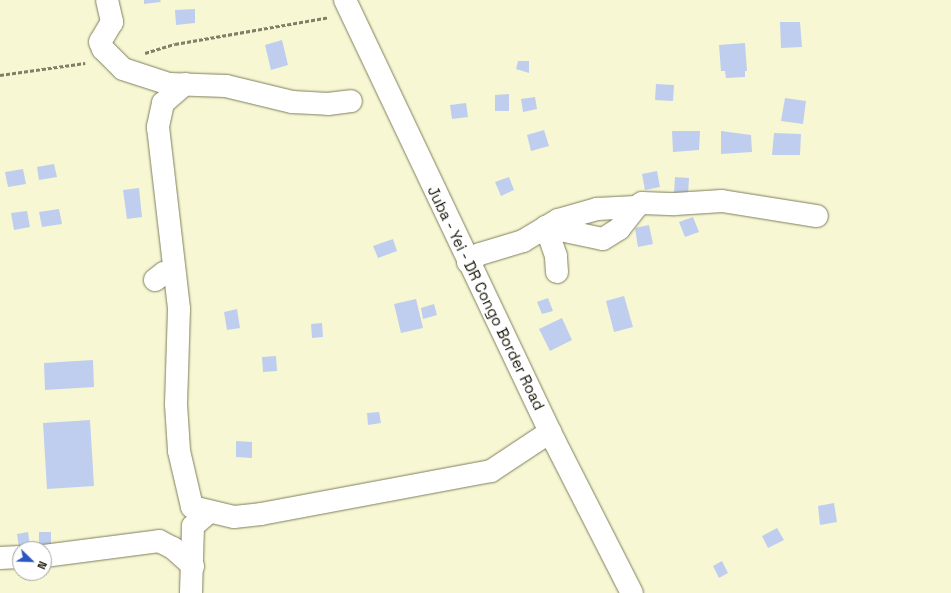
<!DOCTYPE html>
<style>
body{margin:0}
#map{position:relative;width:951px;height:593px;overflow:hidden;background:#f7f7d3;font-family:"Space Grotesk",sans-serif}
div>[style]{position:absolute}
.building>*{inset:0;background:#bfceee}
.path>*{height:2.5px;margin-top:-1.25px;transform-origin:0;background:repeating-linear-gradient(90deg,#807f68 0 4px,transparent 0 6px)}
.roads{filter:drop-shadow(0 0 1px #7f7f5e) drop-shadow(0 0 1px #7f7f5e)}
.street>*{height:22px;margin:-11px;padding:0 11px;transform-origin:11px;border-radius:11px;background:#fff}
.primary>*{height:22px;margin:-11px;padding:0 11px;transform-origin:11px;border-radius:11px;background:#fff}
span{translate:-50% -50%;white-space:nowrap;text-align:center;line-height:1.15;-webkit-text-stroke:4px #fff;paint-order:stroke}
.street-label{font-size:15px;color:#19180c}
.north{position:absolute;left:12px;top:541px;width:40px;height:40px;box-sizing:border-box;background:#fff;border:1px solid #a3a39e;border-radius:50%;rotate:113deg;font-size:11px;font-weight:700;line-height:16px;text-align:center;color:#19180c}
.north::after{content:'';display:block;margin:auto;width:14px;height:18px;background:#2c54c3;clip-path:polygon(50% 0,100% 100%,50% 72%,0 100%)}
</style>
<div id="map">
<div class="building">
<div style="clip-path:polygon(144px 0,160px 0,161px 2px,144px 4px)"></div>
<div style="clip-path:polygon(195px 9px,195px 23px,176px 25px,175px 10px)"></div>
<div style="clip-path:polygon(780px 22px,800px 22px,802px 47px,781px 48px)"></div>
<div style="clip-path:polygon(282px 40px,288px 65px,271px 70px,265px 45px)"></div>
<div style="clip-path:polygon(745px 43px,747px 71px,745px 71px,745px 77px,726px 78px,725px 71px,721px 71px,719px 45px)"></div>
<div style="clip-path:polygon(518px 61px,529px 61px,529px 73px,516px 69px)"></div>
<div style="clip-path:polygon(656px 84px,674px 85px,673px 101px,655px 100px)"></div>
<div style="clip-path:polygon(509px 94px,509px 111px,495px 111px,495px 95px)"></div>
<div style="clip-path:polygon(535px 97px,537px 109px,523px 112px,521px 99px)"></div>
<div style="clip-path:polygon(785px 98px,806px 101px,803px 124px,781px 121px)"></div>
<div style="clip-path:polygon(466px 103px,468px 117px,452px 119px,450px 105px)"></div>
<div style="clip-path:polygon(544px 130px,549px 146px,531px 151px,527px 135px)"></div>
<div style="clip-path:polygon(672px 131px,700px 131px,699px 150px,673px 152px)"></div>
<div style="clip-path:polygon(721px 131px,751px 135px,752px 152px,721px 154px)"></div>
<div style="clip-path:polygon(774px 133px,801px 134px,800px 155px,772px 155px)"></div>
<div style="clip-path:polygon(54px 164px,57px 177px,39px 180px,37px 167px)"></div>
<div style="clip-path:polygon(23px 169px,26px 184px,8px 187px,5px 172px)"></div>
<div style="clip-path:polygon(657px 171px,660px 187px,645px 190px,642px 174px)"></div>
<div style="clip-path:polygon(509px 177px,514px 190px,501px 196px,495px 182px)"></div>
<div style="clip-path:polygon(675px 177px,689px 178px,688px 194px,674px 194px)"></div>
<div style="clip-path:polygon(139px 188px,142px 217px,127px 219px,123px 190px)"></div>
<div style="clip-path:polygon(59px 209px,62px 224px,42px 227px,39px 212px)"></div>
<div style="clip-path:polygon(27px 211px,30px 227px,14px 230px,11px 213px)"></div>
<div style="clip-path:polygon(693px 217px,699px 232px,685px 237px,679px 222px)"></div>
<div style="clip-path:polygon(649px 225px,653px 244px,638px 247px,635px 228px)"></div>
<div style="clip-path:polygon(393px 239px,397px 251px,378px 258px,373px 246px)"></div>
<div style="clip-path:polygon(624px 296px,633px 327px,614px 332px,606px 301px)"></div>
<div style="clip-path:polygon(548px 298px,553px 311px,542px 314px,537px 302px)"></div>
<div style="clip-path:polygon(416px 299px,423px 328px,401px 333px,394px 304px)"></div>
<div style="clip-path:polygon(434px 304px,437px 315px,423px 319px,421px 308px)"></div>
<div style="clip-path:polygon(237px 309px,240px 328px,227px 330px,224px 312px)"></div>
<div style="clip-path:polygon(562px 318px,572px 340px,550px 351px,539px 329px)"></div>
<div style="clip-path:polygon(322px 323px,323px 337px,312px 338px,311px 324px)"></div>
<div style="clip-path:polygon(276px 356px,277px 371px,263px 372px,262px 357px)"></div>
<div style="clip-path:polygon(93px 360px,94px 387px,45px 390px,44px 363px)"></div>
<div style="clip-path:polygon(379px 412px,381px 423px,368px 425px,367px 413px)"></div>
<div style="clip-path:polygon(90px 420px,94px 486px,47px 489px,43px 423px)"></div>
<div style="clip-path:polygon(236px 441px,252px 442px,252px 458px,236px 457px)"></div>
<div style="clip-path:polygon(834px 503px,837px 522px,820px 525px,818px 506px)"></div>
<div style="clip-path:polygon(777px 528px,784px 540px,768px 548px,762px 536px)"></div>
<div style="clip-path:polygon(28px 532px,30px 546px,19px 548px,17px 534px)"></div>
<div style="clip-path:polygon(39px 532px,51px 532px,51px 545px,39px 545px)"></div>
<div style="clip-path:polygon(722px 561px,728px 573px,719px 578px,713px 566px)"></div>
</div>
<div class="path">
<div style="left:145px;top:53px;width:31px;rotate:-17deg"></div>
<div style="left:175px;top:44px;width:156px;rotate:-9.9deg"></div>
<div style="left:0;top:75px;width:86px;rotate:-8deg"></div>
</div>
<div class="roads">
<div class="street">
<div style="left:107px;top:0;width:23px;rotate:77deg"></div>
<div style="left:112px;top:22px;width:23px;rotate:121deg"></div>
<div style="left:100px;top:42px;width:8px;rotate:67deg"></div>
<div style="left:103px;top:49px;width:28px;rotate:45deg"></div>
<div style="left:123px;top:69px;width:48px;rotate:18.1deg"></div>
<div style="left:169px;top:84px;width:57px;rotate:2deg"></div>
<div style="left:226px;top:86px;width:68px;rotate:13.6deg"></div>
<div style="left:292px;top:102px;width:36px;rotate:3deg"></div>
<div style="left:328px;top:104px;width:23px;rotate:-7deg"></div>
<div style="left:185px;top:84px;width:29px;rotate:139deg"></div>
<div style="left:163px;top:103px;width:25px;rotate:102deg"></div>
<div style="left:158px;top:127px;width:183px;rotate:83.4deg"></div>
<div style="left:179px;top:309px;width:95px;rotate:91.8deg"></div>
<div style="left:176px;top:404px;width:47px;rotate:86.3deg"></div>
<div style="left:179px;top:451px;width:57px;rotate:76.9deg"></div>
<div style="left:192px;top:507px;width:43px;rotate:13.4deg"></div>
<div style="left:234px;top:517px;width:27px;rotate:-6deg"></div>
<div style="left:261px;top:514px;width:234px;rotate:-10.6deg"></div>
<div style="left:491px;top:471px;width:71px;rotate:-33.5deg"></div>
<div style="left:468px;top:262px;width:14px;rotate:-34deg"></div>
<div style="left:480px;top:254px;width:45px;rotate:-16.8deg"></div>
<div style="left:523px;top:241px;width:41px;rotate:-31deg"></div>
<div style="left:558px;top:220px;width:41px;rotate:-15.8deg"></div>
<div style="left:597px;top:209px;width:39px;rotate:-3deg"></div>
<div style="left:636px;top:207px;width:7px;rotate:-34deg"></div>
<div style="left:642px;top:203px;width:33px;rotate:2deg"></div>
<div style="left:675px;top:204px;width:47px;rotate:-3.7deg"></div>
<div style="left:722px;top:201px;width:96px;rotate:9deg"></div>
<div style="left:557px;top:272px;width:16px;rotate:-94deg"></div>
<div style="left:556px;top:256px;width:31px;rotate:-109deg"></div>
<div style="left:546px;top:227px;width:58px;rotate:11.9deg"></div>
<div style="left:603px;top:239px;width:19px;rotate:-32deg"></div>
<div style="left:619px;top:229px;width:28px;rotate:-52deg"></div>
<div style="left:155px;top:280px;width:11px;rotate:-38deg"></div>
<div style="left:164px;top:273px;width:10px;rotate:-6deg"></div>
<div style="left:44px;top:556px;width:116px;rotate:-7.4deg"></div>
<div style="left:159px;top:541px;width:16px;rotate:27deg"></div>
<div style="left:173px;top:548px;width:27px;rotate:42deg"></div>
<div style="left:0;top:558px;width:20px;rotate:-3deg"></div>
<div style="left:191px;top:593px;width:67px;rotate:-88.3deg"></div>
<div style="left:193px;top:526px;width:21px;rotate:-41deg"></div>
</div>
<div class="primary">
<div style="left:345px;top:0;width:489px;rotate:64.6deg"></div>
<div style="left:555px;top:442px;width:169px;rotate:63deg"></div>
</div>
</div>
<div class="street-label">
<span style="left:486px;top:298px;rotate:64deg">Juba - Yei - DR Congo Border Road</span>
</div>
<div class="north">N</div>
</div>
